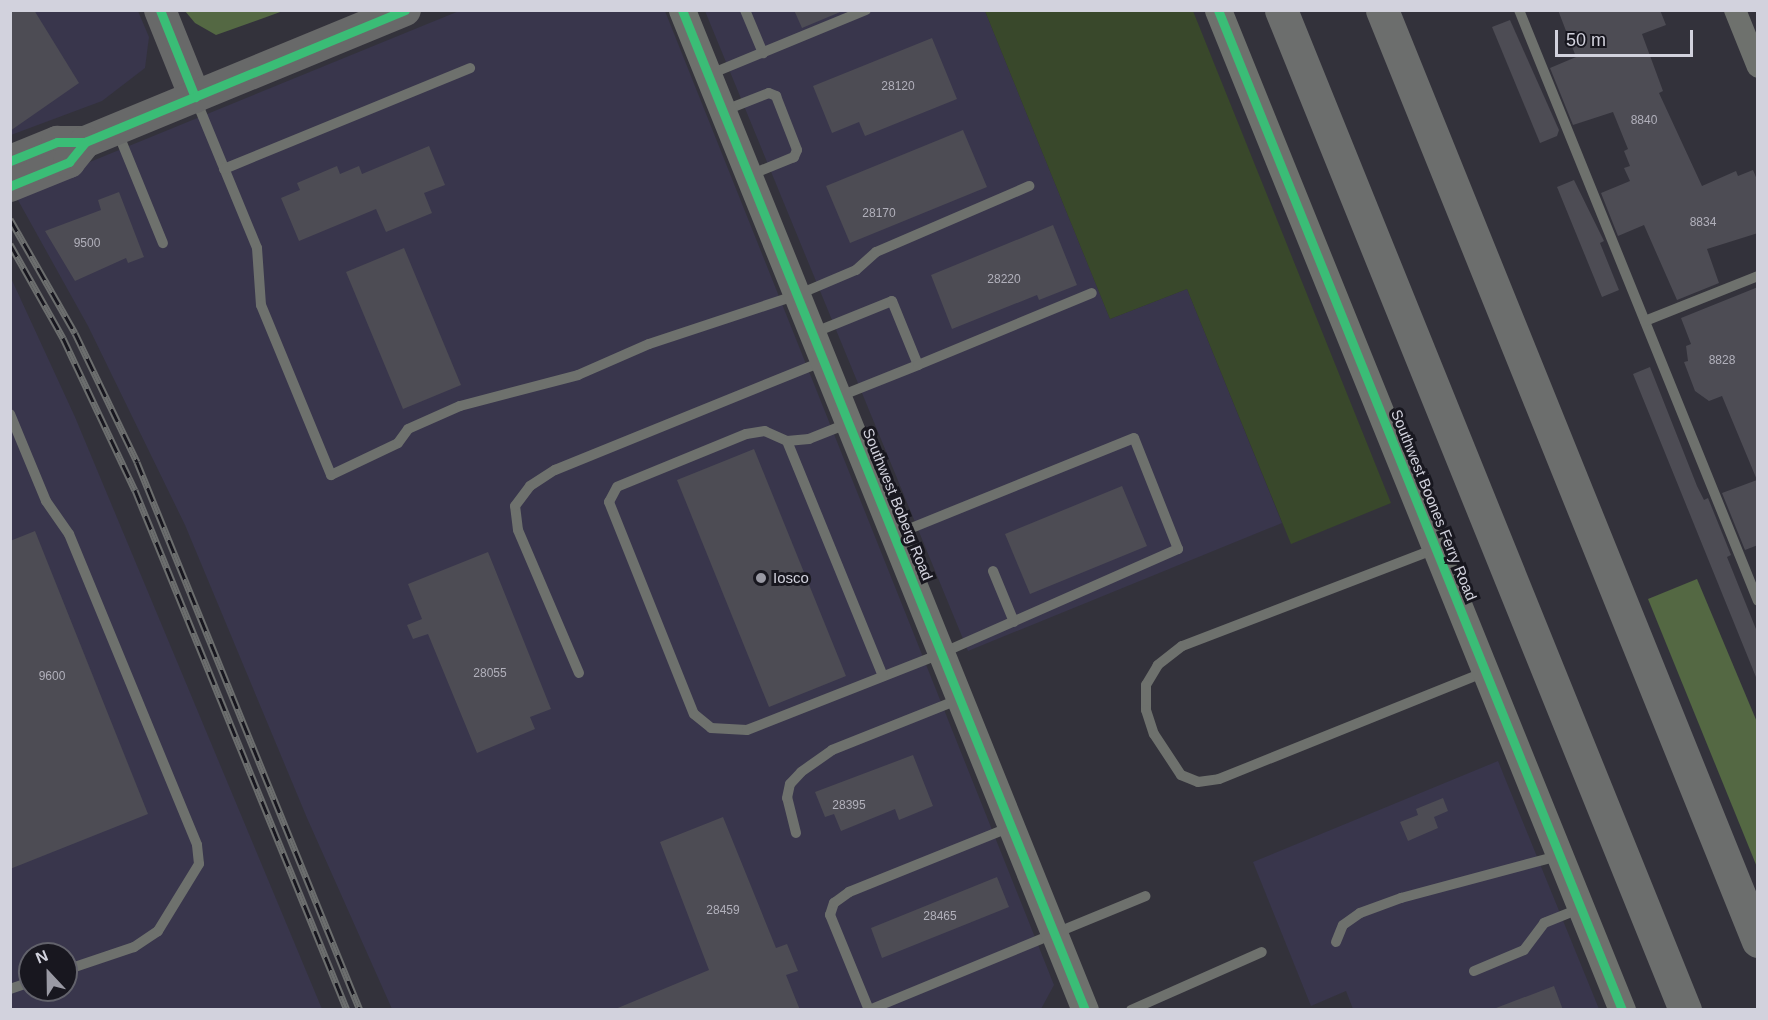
<!DOCTYPE html>
<style>
body{margin:0}
#map{position:relative;width:1768px;height:1020px;overflow:hidden;background:#33323b;font-family:Helvetica,sans-serif}
div>[style]{position:absolute}
.built>*{inset:0;background:#39364c}
.green>*{inset:0;background:#39482b}
.forest>*{inset:0;background:#546843}
.building>*{inset:0;background:#4d4c54}
.service>*{height:10px;margin:-5px;padding:0 5px;transform-origin:5px;border-radius:5px;background:#6e716d}
.minor>*{height:22px;margin:-11px;padding:0 11px;transform-origin:11px;border-radius:11px;background:#6e716d}
.tertiary>*{height:27px;margin:-13.5px;padding:0 13.5px;transform-origin:13.5px;border-radius:13.5px;background:#6e716d}
.secondary>*{height:32px;margin:-16px;padding:0 16px;transform-origin:16px;border-radius:16px;background:#686969}
.motorway>*{height:33px;margin:-16.5px;padding:0 16.5px;transform-origin:16.5px;border-radius:16.5px;background:#6c6e6d}
.rail>*{height:7px;margin-top:-3.5px;transform-origin:0;background:repeating-linear-gradient(90deg,#18171f 0 14px,#6c6e6e 0 28px);box-sizing:border-box;border-block:2px solid #6c6e6e}
.cycleway>*{height:9px;margin:-4.5px;padding:0 4.5px;transform-origin:4.5px;border-radius:4.5px;background:#3abd76}
.dots>*{width:16px;height:16px;translate:-50% -50%;box-sizing:border-box;border:3px solid #18171f;border-radius:50%}
span{translate:-50% -50%;white-space:nowrap;text-align:center;line-height:1.15;-webkit-text-stroke:6px #18171f;paint-order:stroke}
.number-label{font-size:12px;color:#b1b0bb}
.number-label span{-webkit-text-stroke-width:0}
.street-label{font-size:15px;color:#d2d2dd}
.poi-label{font-size:15px;color:#d2d2dd}
.left{translate:0 -50%;text-align:left}
.frame{position:absolute;inset:0;border:12px solid #d2d2dd;pointer-events:none}
.north{position:absolute;left:18px;top:942px;width:60px;height:60px;box-sizing:border-box;background:#18171f;border:2px solid #62626b;border-radius:50%;rotate:338deg;font-size:16px;font-weight:700;line-height:24px;text-align:center;color:#d2d2dd}
.north::after{content:'';display:block;margin:auto;width:21px;height:27px;background:#9a9aa4;clip-path:polygon(50% 0,100% 100%,50% 72%,0 100%)}
.scale{position:absolute;left:1555px;top:30px;width:138px;height:27px;box-sizing:border-box;border:3px solid #d2d2dd;border-top:0;padding-left:8px;font-size:18px;line-height:21px;white-space:nowrap;color:#d2d2dd;-webkit-text-stroke:4px #18171f;paint-order:stroke}
</style>
<div id="map">
<div class="built">
<div style="clip-path:polygon(11px 11px,138px 11px,149px 37px,145px 68px,102px 101px,11px 135px)"></div>
<div style="clip-path:polygon(459px 11px,665px 11px,1054px 985px,1041px 1009px,392px 1009px,307px 818px,185px 525px,88px 326px,14px 193px)"></div>
<div style="clip-path:polygon(705px 11px,985px 11px,1110px 319px,1187px 289px,1282px 523px,968px 651px)"></div>
<div style="clip-path:polygon(evenodd,10px 276px,75px 417px,322px 1009px,11px 1009px,10px 276px,30px 954px,66px 954px,66px 990px,30px 990px,30px 954px)"></div>
<div style="clip-path:polygon(1498px 761px,1599px 1009px,1353px 1009px,1346px 991px,1311px 1006px,1253px 862px)"></div>
</div>
<div class="green">
<div style="clip-path:polygon(985px 11px,1193px 11px,1391px 503px,1291px 544px,1187px 289px,1110px 319px)"></div>
</div>
<div class="forest">
<div style="clip-path:polygon(185px 11px,283px 11px,216px 35px,195px 23px)"></div>
<div style="clip-path:polygon(1697px 579px,1757px 722px,1757px 867px,1648px 599px)"></div>
</div>
<div class="building">
<div style="clip-path:polygon(10px 10px,34px 10px,79px 83px,10px 131px)"></div>
<div style="clip-path:polygon(794px 10px,845px 10px,802px 28px)"></div>
<div style="clip-path:polygon(1558px 10px,1660px 10px,1666px 25px,1642px 34px,1663px 91px,1659px 93px,1702px 186px,1736px 171px,1738px 176px,1753px 170px,1758px 182px,1758px 233px,1707px 249px,1719px 283px,1677px 300px,1644px 225px,1618px 236px,1601px 193px,1630px 181px,1624px 168px,1630px 166px,1624px 151px,1628px 149px,1613px 112px,1573px 125px,1550px 68px,1576px 57px)"></div>
<div style="clip-path:polygon(1510px 20px,1559px 130px,1557px 136px,1540px 143px,1492px 27px)"></div>
<div style="clip-path:polygon(932px 38px,957px 99px,865px 136px,859px 122px,832px 133px,813px 86px)"></div>
<div style="clip-path:polygon(963px 130px,987px 187px,850px 243px,826px 186px)"></div>
<div style="clip-path:polygon(429px 146px,445px 185px,424px 193px,432px 213px,386px 232px,376px 209px,299px 241px,281px 198px,300px 190px,297px 183px,337px 166px,340px 174px,359px 166px,362px 174px)"></div>
<div style="clip-path:polygon(1574px 180px,1604px 241px,1600px 243px,1619px 290px,1602px 297px,1557px 187px)"></div>
<div style="clip-path:polygon(119px 192px,144px 257px,128px 263px,126px 258px,75px 281px,45px 231px,101px 210px,98px 200px)"></div>
<div style="clip-path:polygon(1053px 225px,1077px 285px,1039px 300px,1037px 295px,952px 329px,931px 275px)"></div>
<div style="clip-path:polygon(404px 248px,461px 385px,403px 409px,346px 272px)"></div>
<div style="clip-path:polygon(1758px 287px,1758px 545px,1745px 550px,1722px 493px,1757px 480px,1722px 396px,1709px 401px,1695px 391px,1684px 362px,1688px 361px,1686px 346px,1691px 344px,1681px 318px)"></div>
<div style="clip-path:polygon(1650px 367px,1697px 486px,1704px 500px,1708px 498px,1731px 555px,1727px 557px,1758px 634px,1758px 682px,1633px 374px)"></div>
<div style="clip-path:polygon(754px 449px,846px 676px,769px 707px,677px 480px)"></div>
<div style="clip-path:polygon(1122px 486px,1147px 546px,1030px 594px,1005px 534px)"></div>
<div style="clip-path:polygon(35px 531px,148px 814px,10px 869px,10px 541px)"></div>
<div style="clip-path:polygon(488px 552px,551px 709px,530px 717px,535px 729px,477px 753px,428px 634px,413px 639px,407px 625px,422px 619px,408px 584px)"></div>
<div style="clip-path:polygon(913px 755px,933px 806px,899px 820px,895px 809px,841px 831px,834px 814px,825px 817px,815px 792px)"></div>
<div style="clip-path:polygon(1443px 798px,1448px 811px,1434px 817px,1438px 828px,1408px 841px,1400px 822px,1418px 815px,1416px 809px)"></div>
<div style="clip-path:polygon(723px 817px,776px 948px,787px 944px,798px 971px,786px 975px,800px 1010px,613px 1010px,709px 970px,660px 842px)"></div>
<div style="clip-path:polygon(997px 877px,1009px 907px,882px 958px,871px 928px)"></div>
<div style="clip-path:polygon(1554px 986px,1563px 1010px,1496px 1010px,1496px 1008px)"></div>
</div>
<div class="service">
<div style="left:745px;top:10px;width:47px;rotate:67.3deg"></div>
<div style="left:1519px;top:10px;width:637px;rotate:67.98deg"></div>
<div style="left:708px;top:75px;width:171px;rotate:-22.4deg"></div>
<div style="left:196px;top:100px;width:160px;rotate:67.6deg"></div>
<div style="left:257px;top:248px;width:57px;rotate:86deg"></div>
<div style="left:261px;top:305px;width:184px;rotate:67.6deg"></div>
<div style="left:331px;top:475px;width:74px;rotate:-25.5deg"></div>
<div style="left:398px;top:443px;width:17px;rotate:-54deg"></div>
<div style="left:408px;top:429px;width:57px;rotate:-23.9deg"></div>
<div style="left:460px;top:406px;width:122px;rotate:-14.7deg"></div>
<div style="left:578px;top:375px;width:77px;rotate:-23.6deg"></div>
<div style="left:649px;top:344px;width:156px;rotate:-18.3deg"></div>
<div style="left:797px;top:295px;width:64px;rotate:-23deg"></div>
<div style="left:856px;top:270px;width:27px;rotate:-42deg"></div>
<div style="left:876px;top:252px;width:167px;rotate:-23.3deg"></div>
<div style="left:723px;top:111px;width:49px;rotate:-21.4deg"></div>
<div style="left:769px;top:93px;width:8px;rotate:23deg"></div>
<div style="left:776px;top:96px;width:58px;rotate:68.7deg"></div>
<div style="left:797px;top:150px;width:8px;rotate:113deg"></div>
<div style="left:794px;top:157px;width:48px;rotate:157.8deg"></div>
<div style="left:118px;top:133px;width:119px;rotate:67.8deg"></div>
<div style="left:224px;top:169px;width:266px;rotate:-22.3deg"></div>
<div style="left:1645px;top:321px;width:122px;rotate:-21.7deg"></div>
<div style="left:813px;top:333px;width:85px;rotate:-22.1deg"></div>
<div style="left:892px;top:301px;width:69px;rotate:67.9deg"></div>
<div style="left:918px;top:365px;width:86px;rotate:158.2deg"></div>
<div style="left:918px;top:365px;width:188px;rotate:-22.5deg"></div>
<div style="left:10px;top:414px;width:94px;rotate:67.5deg"></div>
<div style="left:46px;top:501px;width:40px;rotate:55.1deg"></div>
<div style="left:69px;top:534px;width:336px;rotate:67.6deg"></div>
<div style="left:197px;top:845px;width:19px;rotate:84deg"></div>
<div style="left:199px;top:864px;width:79px;rotate:121.5deg"></div>
<div style="left:158px;top:931px;width:29px;rotate:146deg"></div>
<div style="left:134px;top:947px;width:72px;rotate:161.3deg"></div>
<div style="left:849px;top:423px;width:43px;rotate:158.2deg"></div>
<div style="left:809px;top:439px;width:22px;rotate:175deg"></div>
<div style="left:787px;top:441px;width:24px;rotate:-156deg"></div>
<div style="left:765px;top:431px;width:19px;rotate:171deg"></div>
<div style="left:746px;top:434px;width:139px;rotate:157.7deg"></div>
<div style="left:617px;top:487px;width:17px;rotate:118deg"></div>
<div style="left:609px;top:502px;width:228px;rotate:68.2deg"></div>
<div style="left:694px;top:714px;width:22px;rotate:39deg"></div>
<div style="left:711px;top:728px;width:36px;rotate:3deg"></div>
<div style="left:747px;top:730px;width:210px;rotate:-21.5deg"></div>
<div style="left:942px;top:653px;width:258px;rotate:-23.8deg"></div>
<div style="left:1178px;top:549px;width:119px;rotate:-111.6deg"></div>
<div style="left:1134px;top:438px;width:259px;rotate:158deg"></div>
<div style="left:787px;top:441px;width:254px;rotate:67.8deg"></div>
<div style="left:1435px;top:549px;width:271px;rotate:159deg"></div>
<div style="left:1182px;top:646px;width:31px;rotate:142deg"></div>
<div style="left:1158px;top:665px;width:23px;rotate:121deg"></div>
<div style="left:1146px;top:685px;width:25px;rotate:90deg"></div>
<div style="left:1146px;top:710px;width:25px;rotate:72deg"></div>
<div style="left:1154px;top:734px;width:49px;rotate:56.6deg"></div>
<div style="left:1181px;top:775px;width:18px;rotate:22deg"></div>
<div style="left:1198px;top:782px;width:21px;rotate:-8deg"></div>
<div style="left:1219px;top:779px;width:287px;rotate:-21.9deg"></div>
<div style="left:993px;top:571px;width:55px;rotate:67.6deg"></div>
<div style="left:579px;top:673px;width:155px;rotate:-113.1deg"></div>
<div style="left:518px;top:530px;width:24px;rotate:-97deg"></div>
<div style="left:515px;top:506px;width:25px;rotate:-53deg"></div>
<div style="left:530px;top:486px;width:30px;rotate:-33deg"></div>
<div style="left:555px;top:470px;width:289px;rotate:-22.1deg"></div>
<div style="left:796px;top:833px;width:36px;rotate:-104deg"></div>
<div style="left:787px;top:798px;width:14px;rotate:-78deg"></div>
<div style="left:790px;top:784px;width:16px;rotate:-47deg"></div>
<div style="left:801px;top:772px;width:38px;rotate:-35deg"></div>
<div style="left:832px;top:750px;width:138px;rotate:-21.7deg"></div>
<div style="left:1336px;top:942px;width:18px;rotate:-68deg"></div>
<div style="left:1343px;top:925px;width:21px;rotate:-35deg"></div>
<div style="left:1360px;top:913px;width:44px;rotate:-20.1deg"></div>
<div style="left:1401px;top:898px;width:163px;rotate:-15deg"></div>
<div style="left:1474px;top:971px;width:54px;rotate:-22.8deg"></div>
<div style="left:1524px;top:950px;width:34px;rotate:-53deg"></div>
<div style="left:1544px;top:923px;width:40px;rotate:-22deg"></div>
<div style="left:10px;top:989px;width:21px;rotate:-19deg"></div>
<div style="left:869px;top:1010px;width:103px;rotate:-112.3deg"></div>
<div style="left:830px;top:915px;width:13px;rotate:-72deg"></div>
<div style="left:834px;top:903px;width:19px;rotate:-36deg"></div>
<div style="left:849px;top:892px;width:175px;rotate:-21.9deg"></div>
<div style="left:869px;top:1010px;width:299px;rotate:-22.4deg"></div>
<div style="left:1131px;top:1010px;width:143px;rotate:-23.9deg"></div>
</div>
<div class="minor">
<div style="left:1735px;top:10px;width:61px;rotate:68deg"></div>
</div>
<div class="tertiary">
<div style="left:682px;top:10px;width:1078px;rotate:68.05deg"></div>
<div style="left:1218px;top:10px;width:1079px;rotate:68deg"></div>
</div>
<div class="secondary">
<div style="left:160px;top:10px;width:94px;rotate:68.1deg"></div>
<div style="left:10px;top:161px;width:51px;rotate:-22deg"></div>
<div style="left:57px;top:142px;width:28px"></div>
<div style="left:85px;top:142px;width:346px;rotate:-22.4deg"></div>
<div style="left:10px;top:186px;width:64px;rotate:-22.1deg"></div>
<div style="left:69px;top:162px;width:26px;rotate:-51deg"></div>
</div>
<div class="motorway">
<div style="left:1281px;top:10px;width:1079px;rotate:68deg"></div>
<div style="left:1382px;top:10px;width:1004px;rotate:68.01deg"></div>
</div>
<div class="rail">
<div style="left:10px;top:219px;width:131px;rotate:60.3deg"></div>
<div style="left:75px;top:333px;width:143px;rotate:64.3deg"></div>
<div style="left:137px;top:462px;width:592px;rotate:67.86deg"></div>
<div style="left:10px;top:244px;width:108px;rotate:60.6deg"></div>
<div style="left:63px;top:338px;width:168px;rotate:64.7deg"></div>
<div style="left:135px;top:490px;width:562px;rotate:67.82deg"></div>
</div>
<div class="cycleway">
<div style="left:160px;top:10px;width:94px;rotate:68.1deg"></div>
<div style="left:682px;top:10px;width:1078px;rotate:68.05deg"></div>
<div style="left:1218px;top:10px;width:1079px;rotate:68deg"></div>
<div style="left:10px;top:161px;width:51px;rotate:-22deg"></div>
<div style="left:57px;top:142px;width:28px"></div>
<div style="left:85px;top:142px;width:346px;rotate:-22.4deg"></div>
<div style="left:10px;top:186px;width:64px;rotate:-22.1deg"></div>
<div style="left:69px;top:162px;width:26px;rotate:-51deg"></div>
</div>
<div class="dots">
<div style="left:761px;top:578px;background:#9a9aa4"></div>
</div>
<div class="number-label">
<span style="left:898px;top:87px">28120</span>
<span style="left:1644px;top:121px">8840</span>
<span style="left:879px;top:214px">28170</span>
<span style="left:1703px;top:223px">8834</span>
<span style="left:87px;top:244px">9500</span>
<span style="left:1004px;top:280px">28220</span>
<span style="left:1722px;top:361px">8828</span>
<span style="left:490px;top:674px">28055</span>
<span style="left:52px;top:677px">9600</span>
<span style="left:849px;top:806px">28395</span>
<span style="left:723px;top:911px">28459</span>
<span style="left:940px;top:917px">28465</span>
</div>
<div class="street-label">
<span style="left:898px;top:504px;rotate:68deg">Southwest Boberg Road</span>
<span style="left:1434px;top:505px;rotate:68deg">Southwest Boones Ferry Road</span>
</div>
<div class="poi-label">
<span class="left" style="left:773px;top:578px">Iosco</span>
</div>
<div class="frame"></div>
<div class="north">N</div>
<div class="scale">50 m</div>
</div>
